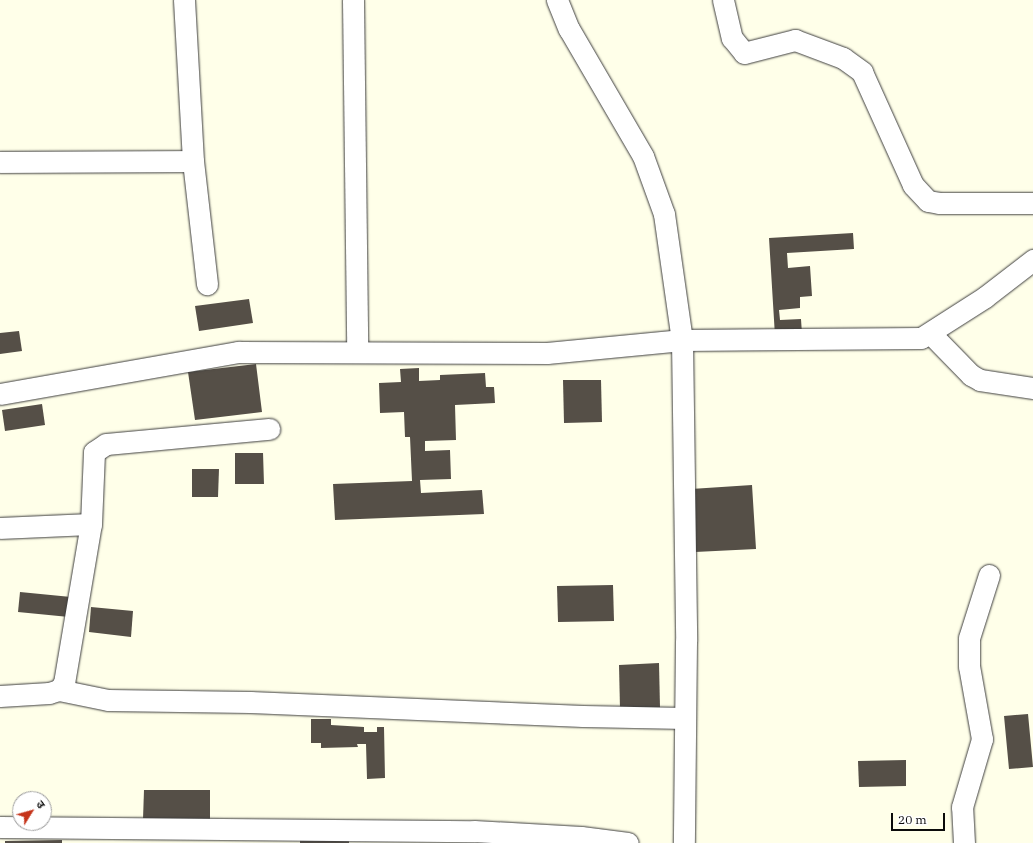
<!DOCTYPE html>
<meta charset="utf-8">
<style>
body{margin:0}
#map{position:relative;width:1033px;height:843px;overflow:hidden;background:#ffffe9;font-family:"IBM Plex Serif","Noto Sans Devanagari",serif}
div>[style]{position:absolute}
.building>*{inset:0;background:#554f47}
.roads{filter:drop-shadow(0 0 1px #3e3e3e) drop-shadow(0 0 1px #3e3e3e)}
.street>*{height:21px;margin:-10.5px;padding:0 10.5px;transform-origin:10.5px;border-radius:10.5px;background:#fff}
span{translate:-50% -50%;white-space:nowrap;text-align:center;line-height:1.15;-webkit-text-stroke:4px #fff;paint-order:stroke}
.north{position:absolute;left:12px;top:791px;width:40px;height:40px;box-sizing:border-box;background:#fff;border:1px solid #9d9d9d;border-radius:50%;rotate:53deg;font-size:11px;font-weight:700;line-height:16px;text-align:center;color:#0b0b0b}
.north::after{content:'';display:block;margin:auto;width:14px;height:18px;background:#c5341a;clip-path:polygon(50% 0,100% 100%,50% 72%,0 100%)}
.scale{position:absolute;left:891px;top:813px;width:54px;height:18px;box-sizing:border-box;border:2px solid #0b0b0b;border-top:0;padding-left:5px;font-size:12px;line-height:14px;white-space:nowrap;color:#0b0b0b;-webkit-text-stroke:3px #fff;paint-order:stroke}
</style>
<div id="map">
<div class="building">
<div style="clip-path:polygon(853px 233px,854px 249px,787px 253px,788px 268px,810px 266px,812px 296px,800px 297px,800px 308px,779px 310px,780px 320px,801px 319px,802px 334px,775px 336px,769px 238px)"></div>
<div style="clip-path:polygon(249px 299px,253px 323px,199px 331px,195px 306px)"></div>
<div style="clip-path:polygon(19px 331px,22px 351px,0 354px,0 333px)"></div>
<div style="clip-path:polygon(256px 364px,262px 412px,195px 420px,188px 372px)"></div>
<div style="clip-path:polygon(419px 368px,419px 381px,440px 380px,440px 375px,485px 373px,486px 387px,494px 387px,495px 403px,455px 405px,456px 440px,425px 441px,425px 451px,450px 450px,451px 479px,420px 480px,421px 493px,482px 490px,484px 514px,335px 520px,333px 484px,412px 481px,410px 437px,405px 437px,404px 412px,380px 413px,379px 383px,401px 382px,400px 369px)"></div>
<div style="clip-path:polygon(563px 380px,601px 380px,602px 422px,564px 423px)"></div>
<div style="clip-path:polygon(42px 404px,45px 425px,5px 431px,2px 410px)"></div>
<div style="clip-path:polygon(235px 453px,263px 453px,264px 484px,235px 484px)"></div>
<div style="clip-path:polygon(192px 469px,219px 469px,218px 497px,192px 497px)"></div>
<div style="clip-path:polygon(752px 485px,756px 549px,695px 552px,691px 489px)"></div>
<div style="clip-path:polygon(613px 585px,614px 621px,558px 622px,557px 586px)"></div>
<div style="clip-path:polygon(20px 592px,71px 597px,69px 617px,18px 612px)"></div>
<div style="clip-path:polygon(91px 607px,133px 611px,131px 637px,89px 632px)"></div>
<div style="clip-path:polygon(659px 663px,660px 708px,620px 709px,619px 665px)"></div>
<div style="clip-path:polygon(1028px 714px,1033px 767px,1009px 769px,1004px 716px)"></div>
<div style="clip-path:polygon(311px 719px,331px 719px,331px 725px,364px 727px,364px 732px,377px 732px,377px 727px,384px 727px,385px 778px,367px 779px,366px 744px,357px 744px,358px 747px,321px 748px,321px 743px,311px 743px)"></div>
<div style="clip-path:polygon(906px 760px,906px 786px,859px 787px,858px 761px)"></div>
<div style="clip-path:polygon(144px 790px,210px 790px,210px 819px,143px 819px)"></div>
<div style="clip-path:polygon(62px 840px,62px 843px,5px 843px,5px 841px)"></div>
<div style="clip-path:polygon(300px 840px,349px 841px,349px 843px,300px 843px)"></div>
</div>
<div class="roads">
<div class="street">
<div style="left:184px;top:0;width:161px;rotate:86.8deg"></div>
<div style="left:193px;top:161px;width:124px;rotate:83.5deg"></div>
<div style="left:353px;top:0;width:351px;rotate:89.3deg"></div>
<div style="left:557px;top:0;width:31px;rotate:68deg"></div>
<div style="left:569px;top:29px;width:147px;rotate:59.8deg"></div>
<div style="left:643px;top:156px;width:62px;rotate:70.1deg"></div>
<div style="left:664px;top:214px;width:127px;rotate:81.9deg"></div>
<div style="left:682px;top:340px;width:301px;rotate:89.2deg"></div>
<div style="left:686px;top:641px;width:202px;rotate:90.6deg"></div>
<div style="left:723px;top:0;width:39px;rotate:77deg"></div>
<div style="left:732px;top:38px;width:19px;rotate:51deg"></div>
<div style="left:744px;top:53px;width:53px;rotate:-14.3deg"></div>
<div style="left:795px;top:40px;width:51px;rotate:20.6deg"></div>
<div style="left:843px;top:58px;width:24px;rotate:36deg"></div>
<div style="left:862px;top:72px;width:124px;rotate:65.7deg"></div>
<div style="left:913px;top:185px;width:22px;rotate:47deg"></div>
<div style="left:928px;top:201px;width:11px;rotate:10deg"></div>
<div style="left:939px;top:203px;width:94px"></div>
<div style="left:0;top:162px;width:193px;rotate:-0.3deg"></div>
<div style="left:930px;top:333px;width:59px;rotate:45.7deg"></div>
<div style="left:971px;top:375px;width:10px;rotate:29deg"></div>
<div style="left:980px;top:380px;width:54px;rotate:8.6deg"></div>
<div style="left:0;top:394px;width:242px;rotate:-10deg"></div>
<div style="left:238px;top:352px;width:309px;rotate:0.2deg"></div>
<div style="left:547px;top:353px;width:136px;rotate:-5.5deg"></div>
<div style="left:682px;top:340px;width:239px;rotate:-0.5deg"></div>
<div style="left:921px;top:338px;width:76px;rotate:-32.6deg"></div>
<div style="left:985px;top:297px;width:61px;rotate:-37.6deg"></div>
<div style="left:0;top:528px;width:91px;rotate:-2.5deg"></div>
<div style="left:59px;top:690px;width:50px;rotate:11.5deg"></div>
<div style="left:108px;top:700px;width:142px;rotate:0.8deg"></div>
<div style="left:250px;top:702px;width:333px;rotate:2.4deg"></div>
<div style="left:583px;top:716px;width:102px;rotate:1.1deg"></div>
<div style="left:0;top:696px;width:49px;rotate:-3.5deg"></div>
<div style="left:49px;top:693px;width:10px;rotate:-17deg"></div>
<div style="left:59px;top:690px;width:9px;rotate:-54deg"></div>
<div style="left:64px;top:683px;width:161px;rotate:-80.4deg"></div>
<div style="left:91px;top:524px;width:72px;rotate:-87.6deg"></div>
<div style="left:94px;top:452px;width:14px;rotate:-34deg"></div>
<div style="left:106px;top:444px;width:164px;rotate:-5.3deg"></div>
<div style="left:0;top:827px;width:474px;rotate:0.5deg"></div>
<div style="left:474px;top:831px;width:107px;rotate:3.2deg"></div>
<div style="left:581px;top:837px;width:47px;rotate:7.3deg"></div>
<div style="left:964px;top:843px;width:36px;rotate:-93deg"></div>
<div style="left:962px;top:807px;width:71px;rotate:-73.6deg"></div>
<div style="left:982px;top:739px;width:74px;rotate:-100.1deg"></div>
<div style="left:969px;top:666px;width:28px;rotate:-90deg"></div>
<div style="left:969px;top:638px;width:66px;rotate:-72.4deg"></div>
</div>
</div>
<div class="north">उ</div>
<div class="scale">20 m</div>
</div>
